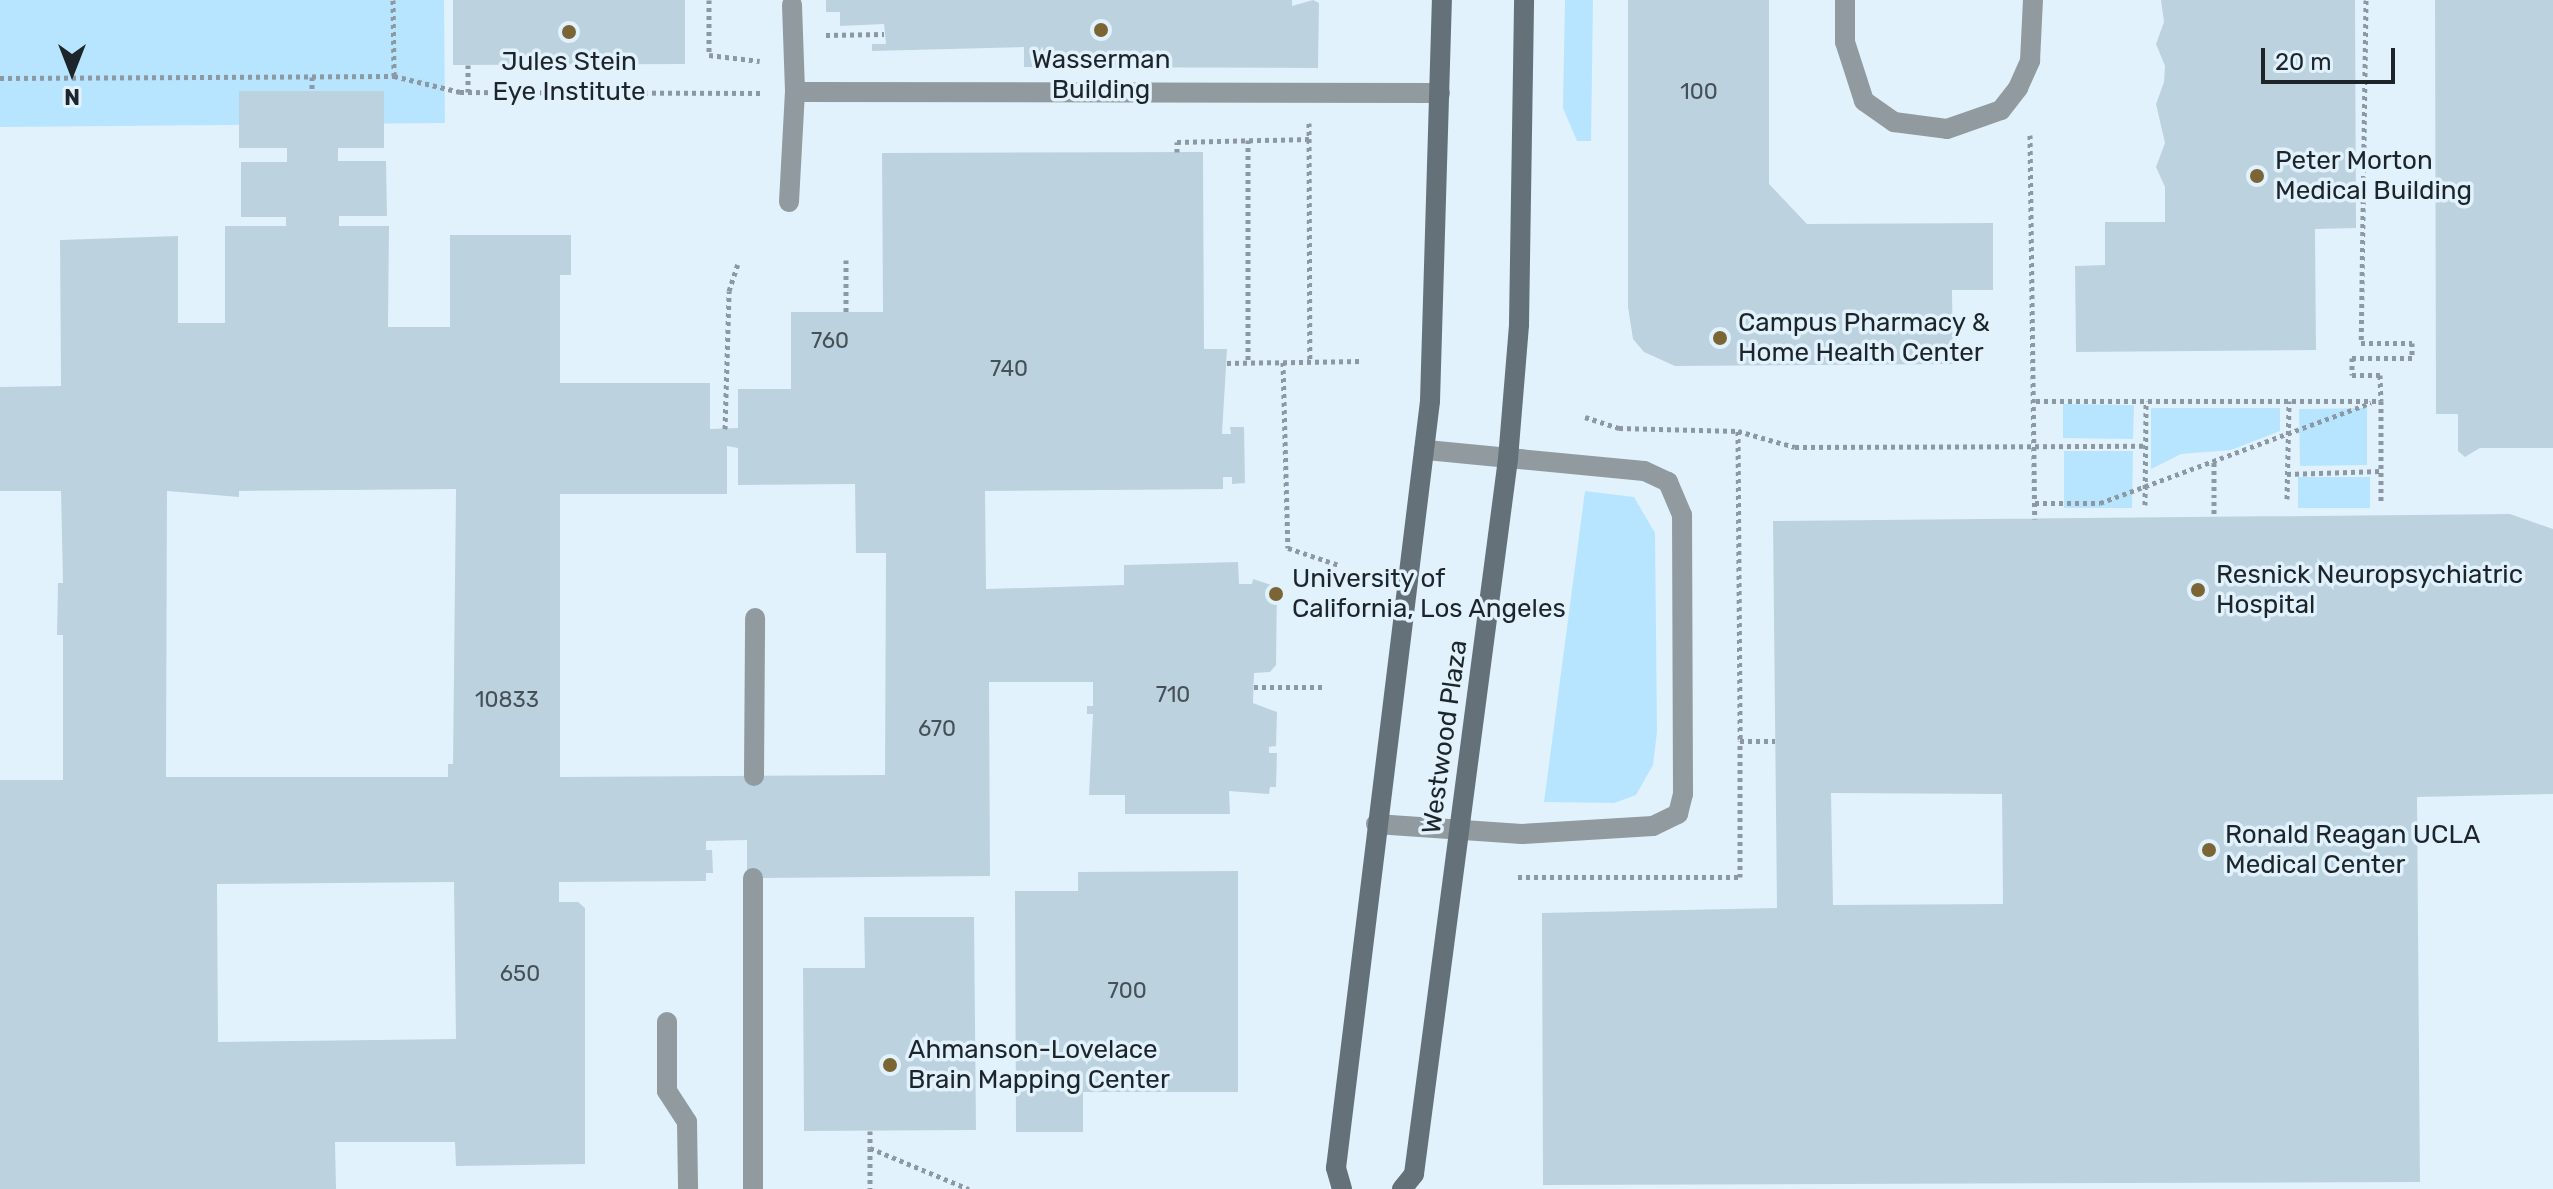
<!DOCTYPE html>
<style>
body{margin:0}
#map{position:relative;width:2553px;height:1189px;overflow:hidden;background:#e1f2fd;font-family:Rubik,sans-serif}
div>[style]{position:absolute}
.green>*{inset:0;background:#b7e5ff}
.building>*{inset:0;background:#bdd2df}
.path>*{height:5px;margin-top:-2.5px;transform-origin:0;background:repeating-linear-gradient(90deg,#8c99a2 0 4px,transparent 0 8px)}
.service>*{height:20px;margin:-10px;padding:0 10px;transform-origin:10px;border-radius:10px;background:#919a9f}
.secondary>*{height:20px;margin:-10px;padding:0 10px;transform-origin:10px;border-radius:10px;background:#647179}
.dots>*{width:22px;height:22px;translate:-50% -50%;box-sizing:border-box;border:4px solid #e1f2fd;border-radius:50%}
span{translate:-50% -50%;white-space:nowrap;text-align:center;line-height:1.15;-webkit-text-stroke:7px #e1f2fd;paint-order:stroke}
.number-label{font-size:22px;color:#455057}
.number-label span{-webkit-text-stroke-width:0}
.poi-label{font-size:26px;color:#1d252a}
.left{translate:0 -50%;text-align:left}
.street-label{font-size:26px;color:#1d252a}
.north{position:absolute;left:32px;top:32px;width:80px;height:80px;-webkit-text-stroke:6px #e1f2fd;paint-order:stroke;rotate:180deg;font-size:22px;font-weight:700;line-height:32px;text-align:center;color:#1d252a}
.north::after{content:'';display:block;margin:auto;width:28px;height:36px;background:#1d252a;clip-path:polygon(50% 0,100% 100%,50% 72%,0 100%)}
.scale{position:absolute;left:2261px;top:48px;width:134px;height:36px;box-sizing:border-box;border:4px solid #1d252a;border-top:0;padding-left:10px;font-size:24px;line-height:28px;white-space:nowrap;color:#1d252a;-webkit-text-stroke:6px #e1f2fd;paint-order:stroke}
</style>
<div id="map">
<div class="green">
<div style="clip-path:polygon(0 0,444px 0,445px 123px,0 127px)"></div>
<div style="clip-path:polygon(1565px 0,1593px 0,1591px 141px,1577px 141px,1563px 108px)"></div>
<div style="clip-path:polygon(2063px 404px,2134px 405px,2133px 439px,2063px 438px)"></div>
<div style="clip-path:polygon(2151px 408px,2280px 408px,2280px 431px,2231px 450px,2181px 454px,2151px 469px)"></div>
<div style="clip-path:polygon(2367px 408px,2367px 465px,2300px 466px,2299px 409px)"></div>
<div style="clip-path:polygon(2064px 451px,2133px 451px,2132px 508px,2064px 508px)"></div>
<div style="clip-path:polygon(2298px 477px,2370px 477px,2370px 508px,2298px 508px)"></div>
<div style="clip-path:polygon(1585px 491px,1634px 497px,1655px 533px,1657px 732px,1653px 765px,1636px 795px,1614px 803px,1544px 802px)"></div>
</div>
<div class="building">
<div style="clip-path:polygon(453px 0,685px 0,685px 64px,453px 65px)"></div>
<div style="clip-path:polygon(826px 0,1292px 0,1292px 6px,1313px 0,1319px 3px,1318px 68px,1024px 67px,1024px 47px,872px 51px,872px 44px,886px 44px,884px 24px,840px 26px,840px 12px,826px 12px)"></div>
<div style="clip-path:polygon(1628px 0,1769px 0,1769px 184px,1807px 224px,1993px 223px,1993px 290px,1952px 290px,1953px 364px,1675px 366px,1644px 352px,1633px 339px,1628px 307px)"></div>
<div style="clip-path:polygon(2161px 0,2355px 0,2356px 228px,2315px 229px,2316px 350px,2076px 352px,2075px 266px,2105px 265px,2105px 222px,2165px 222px,2165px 187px,2156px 167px,2165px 143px,2156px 104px,2164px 82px,2165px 66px,2156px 44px,2164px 22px)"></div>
<div style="clip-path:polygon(2435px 0,2553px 0,2553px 448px,2480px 448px,2465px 457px,2458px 451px,2458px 414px,2436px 414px)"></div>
<div style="clip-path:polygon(evenodd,239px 91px,384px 91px,384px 148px,338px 148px,338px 161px,386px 161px,387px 216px,339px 216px,339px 226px,389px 226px,388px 327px,450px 327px,450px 235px,571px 235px,571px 275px,560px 275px,560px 383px,710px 383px,710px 429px,738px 428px,738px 389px,791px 389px,791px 312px,883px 312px,882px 153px,1203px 152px,1204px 349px,1227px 349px,1222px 434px,1231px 434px,1230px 427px,1244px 427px,1245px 483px,1232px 484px,1232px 477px,1223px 477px,1223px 489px,985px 491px,986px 589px,1124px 585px,1124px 565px,1238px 562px,1239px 584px,1252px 584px,1253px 579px,1277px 587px,1276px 665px,1270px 672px,1254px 673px,1253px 703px,1277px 712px,1276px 746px,1269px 747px,1269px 753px,1277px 753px,1276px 787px,1270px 787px,1269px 794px,1229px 791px,1230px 814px,1125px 814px,1125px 795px,1089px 795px,1093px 714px,1087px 714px,1087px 706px,1093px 706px,1093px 682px,989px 682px,990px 876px,747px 878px,747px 840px,706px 841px,706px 850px,712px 850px,713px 873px,706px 873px,706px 881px,559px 882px,559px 902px,578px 902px,585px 908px,585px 1164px,456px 1166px,455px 1142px,335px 1142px,336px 1189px,0 1189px,0 780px,63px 780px,63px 635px,57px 635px,58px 583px,63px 583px,61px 491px,0 491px,0 387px,61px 386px,60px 240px,178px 236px,178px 323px,225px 323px,225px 226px,286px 226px,286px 217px,241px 217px,241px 162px,287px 162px,287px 148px,239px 148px,239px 91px,727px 446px,738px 448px,738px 485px,855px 484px,856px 553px,886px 553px,885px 775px,560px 777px,560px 494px,727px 494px,727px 446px,239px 91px,456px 489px,453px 764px,448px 764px,448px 777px,166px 777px,167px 491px,239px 497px,239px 491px,456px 489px,239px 91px,454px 882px,456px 1039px,218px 1042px,217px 884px,454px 882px)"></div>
<div style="clip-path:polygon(evenodd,2510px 514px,2553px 529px,2553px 794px,2417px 797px,2420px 1182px,1543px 1185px,1542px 913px,1777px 908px,1773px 521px,2510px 514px,1831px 793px,2002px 794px,2003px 904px,1833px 905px,1831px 793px)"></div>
<div style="clip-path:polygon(1238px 871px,1238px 1092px,1083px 1092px,1083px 1132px,1016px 1132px,1015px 891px,1078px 891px,1078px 872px)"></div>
<div style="clip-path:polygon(864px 917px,974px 917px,976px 1130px,804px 1131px,803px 968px,865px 968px)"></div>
</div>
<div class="path">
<div style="left:393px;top:0;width:76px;rotate:89.2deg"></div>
<div style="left:709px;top:0;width:55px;rotate:90deg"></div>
<div style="left:709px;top:55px;width:51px;rotate:6.7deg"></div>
<div style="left:2366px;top:0;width:343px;rotate:90.8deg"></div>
<div style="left:2361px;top:343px;width:51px"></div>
<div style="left:2412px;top:343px;width:15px;rotate:90deg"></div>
<div style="left:2412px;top:358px;width:60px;rotate:180deg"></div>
<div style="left:2352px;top:358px;width:17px;rotate:90deg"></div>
<div style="left:2352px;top:375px;width:28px"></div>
<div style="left:2380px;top:375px;width:26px;rotate:88deg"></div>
<div style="left:826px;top:35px;width:58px;rotate:-1deg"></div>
<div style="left:468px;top:65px;width:27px;rotate:90deg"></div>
<div style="left:312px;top:77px;width:14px;rotate:90deg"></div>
<div style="left:0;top:78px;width:394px;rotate:-0.3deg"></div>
<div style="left:394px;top:76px;width:68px;rotate:13.6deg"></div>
<div style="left:460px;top:92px;width:302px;rotate:0.2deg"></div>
<div style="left:1309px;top:123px;width:239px;rotate:89.8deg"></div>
<div style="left:2030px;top:135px;width:384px;rotate:89.3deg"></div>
<div style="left:1248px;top:140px;width:222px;rotate:90deg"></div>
<div style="left:1177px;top:152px;width:10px;rotate:-90deg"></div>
<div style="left:1177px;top:142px;width:132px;rotate:-1.3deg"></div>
<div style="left:846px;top:260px;width:52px;rotate:90deg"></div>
<div style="left:1283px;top:362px;width:186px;rotate:88.5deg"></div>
<div style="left:1288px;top:548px;width:54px;rotate:18.4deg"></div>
<div style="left:1227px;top:363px;width:135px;rotate:-0.8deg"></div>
<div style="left:2036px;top:401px;width:345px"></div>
<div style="left:2381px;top:401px;width:102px;rotate:90deg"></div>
<div style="left:1585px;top:417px;width:36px;rotate:18deg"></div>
<div style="left:1619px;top:428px;width:119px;rotate:1.4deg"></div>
<div style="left:1738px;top:431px;width:59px;rotate:15.7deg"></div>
<div style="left:1795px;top:447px;width:350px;rotate:-0.2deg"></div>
<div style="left:725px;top:429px;width:138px;rotate:-88.3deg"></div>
<div style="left:729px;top:291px;width:28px;rotate:-72deg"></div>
<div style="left:1738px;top:431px;width:310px;rotate:89.6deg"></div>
<div style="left:1740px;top:741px;width:35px"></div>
<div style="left:2214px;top:462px;width:55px;rotate:90deg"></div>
<div style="left:2287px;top:474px;width:94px;rotate:-1.8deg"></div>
<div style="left:2287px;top:499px;width:98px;rotate:-88.8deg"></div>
<div style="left:2035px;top:503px;width:65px"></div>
<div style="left:2100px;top:503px;width:289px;rotate:-20.3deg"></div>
<div style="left:2145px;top:505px;width:104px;rotate:-89.4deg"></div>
<div style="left:1254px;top:687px;width:70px"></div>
<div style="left:1518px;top:877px;width:222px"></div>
<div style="left:1740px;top:877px;width:136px;rotate:-90deg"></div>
<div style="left:870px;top:1131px;width:17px;rotate:90deg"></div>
<div style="left:870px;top:1148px;width:107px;rotate:22.5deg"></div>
<div style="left:870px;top:1148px;width:41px;rotate:90deg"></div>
</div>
<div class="service">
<div style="left:1845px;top:0;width:42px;rotate:90deg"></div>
<div style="left:1845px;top:42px;width:62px;rotate:72.1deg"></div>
<div style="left:1864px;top:101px;width:37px;rotate:35deg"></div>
<div style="left:1894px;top:122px;width:53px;rotate:7.5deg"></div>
<div style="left:1947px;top:129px;width:57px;rotate:-19.4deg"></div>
<div style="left:2001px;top:110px;width:28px;rotate:-52deg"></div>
<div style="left:2018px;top:88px;width:30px;rotate:-66deg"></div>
<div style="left:2030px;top:61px;width:61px;rotate:-87.2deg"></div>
<div style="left:792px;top:5px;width:87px;rotate:88deg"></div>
<div style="left:789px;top:202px;width:110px;rotate:-86.9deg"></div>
<div style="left:795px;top:92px;width:645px;rotate:0.09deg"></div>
<div style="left:754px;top:776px;width:158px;rotate:-89.6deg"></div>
<div style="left:1376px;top:824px;width:146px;rotate:3.9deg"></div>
<div style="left:1522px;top:834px;width:131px;rotate:-3.5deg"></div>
<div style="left:1653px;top:826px;width:28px;rotate:-26deg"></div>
<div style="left:1678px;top:814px;width:21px;rotate:-76deg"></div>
<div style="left:1683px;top:794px;width:279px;rotate:-90.2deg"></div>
<div style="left:1682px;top:515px;width:36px;rotate:-113deg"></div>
<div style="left:1668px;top:482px;width:26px;rotate:-155deg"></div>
<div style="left:1644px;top:471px;width:221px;rotate:-174.5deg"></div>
<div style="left:753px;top:878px;width:311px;rotate:90deg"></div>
<div style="left:667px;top:1022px;width:69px;rotate:90deg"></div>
<div style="left:667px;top:1091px;width:37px;rotate:57deg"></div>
<div style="left:687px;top:1122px;width:67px;rotate:89.1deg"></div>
</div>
<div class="secondary">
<div style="left:1342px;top:1189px;width:22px;rotate:-106deg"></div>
<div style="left:1336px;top:1168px;width:773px;rotate:-83.01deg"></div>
<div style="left:1430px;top:401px;width:401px;rotate:-88.3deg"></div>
<div style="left:1402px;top:1189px;width:19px;rotate:-51deg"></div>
<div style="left:1414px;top:1174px;width:721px;rotate:-82.51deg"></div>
<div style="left:1508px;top:459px;width:135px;rotate:-85.3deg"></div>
<div style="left:1519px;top:324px;width:324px;rotate:-89.1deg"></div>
</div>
<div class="dots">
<div style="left:1101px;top:30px;background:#7c6535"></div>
<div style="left:569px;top:32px;background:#7c6535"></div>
<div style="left:2257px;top:176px;background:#7c6535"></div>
<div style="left:1720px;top:338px;background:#7c6535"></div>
<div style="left:2198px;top:590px;background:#7c6535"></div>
<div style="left:1276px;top:594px;background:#7c6535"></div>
<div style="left:2209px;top:850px;background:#7c6535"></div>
<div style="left:890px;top:1065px;background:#7c6535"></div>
</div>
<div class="number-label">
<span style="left:1699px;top:92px">100</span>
<span style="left:830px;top:341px">760</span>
<span style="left:1009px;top:369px">740</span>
<span style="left:1173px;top:695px">710</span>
<span style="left:507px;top:700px">10833</span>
<span style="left:937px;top:729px">670</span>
<span style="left:520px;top:974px">650</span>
<span style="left:1127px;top:991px">700</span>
</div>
<div class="poi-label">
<span style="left:1101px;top:75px">Wasserman<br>Building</span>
<span style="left:569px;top:77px">Jules Stein<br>Eye Institute</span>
<span class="left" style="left:2275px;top:176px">Peter Morton<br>Medical Building</span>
<span class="left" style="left:1738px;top:338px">Campus Pharmacy &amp;<br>Home Health Center</span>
<span class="left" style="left:2216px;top:590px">Resnick Neuropsychiatric<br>Hospital</span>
<span class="left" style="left:1292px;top:594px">University of<br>California, Los Angeles</span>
<span class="left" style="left:2225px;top:850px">Ronald Reagan UCLA<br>Medical Center</span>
<span class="left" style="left:908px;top:1065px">Ahmanson-Lovelace<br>Brain Mapping Center</span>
</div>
<div class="street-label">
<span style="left:1445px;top:737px;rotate:-82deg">Westwood Plaza</span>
</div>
<div class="north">N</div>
<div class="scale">20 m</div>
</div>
